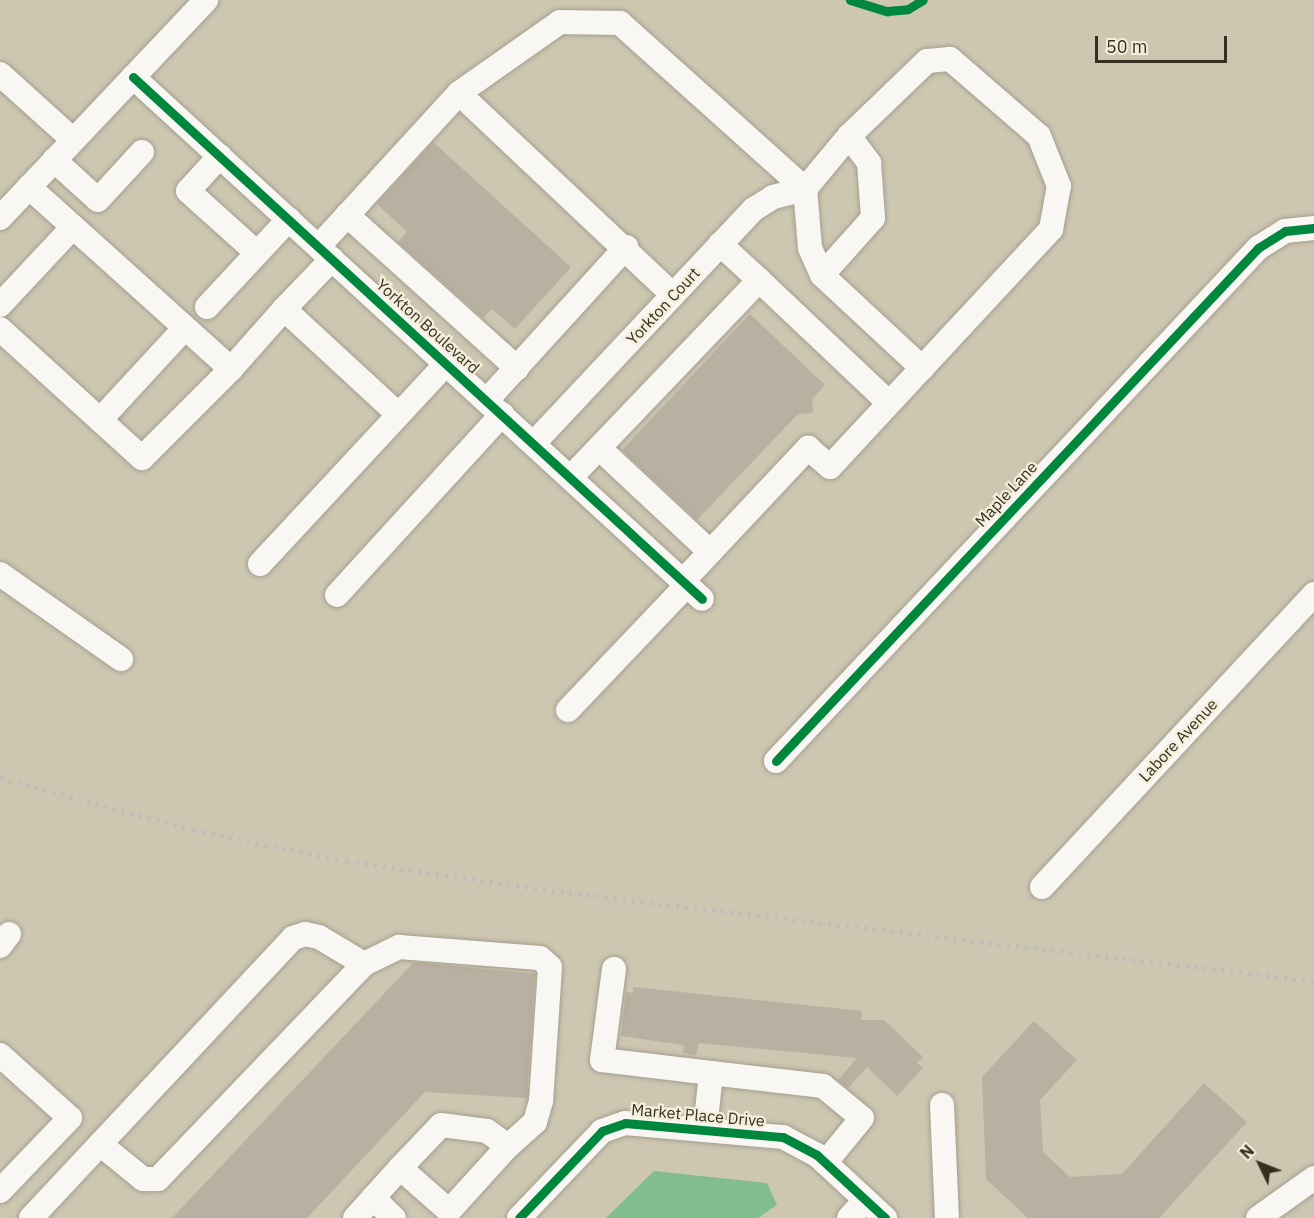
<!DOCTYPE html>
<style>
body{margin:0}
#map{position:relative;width:1314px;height:1218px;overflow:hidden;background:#cdc7b1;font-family:"IBM Plex Sans",sans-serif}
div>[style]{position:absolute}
.water>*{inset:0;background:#81bd8d}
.building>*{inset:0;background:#b8b0a0}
.roads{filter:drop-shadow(0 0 2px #a49f8e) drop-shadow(0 0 2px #a49f8e)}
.minor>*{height:24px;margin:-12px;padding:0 12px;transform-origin:12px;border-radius:12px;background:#f8f7f3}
.rail>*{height:4.5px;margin-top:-2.25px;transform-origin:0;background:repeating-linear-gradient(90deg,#c0beb9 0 3px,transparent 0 9px)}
.cycleway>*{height:9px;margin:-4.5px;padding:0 4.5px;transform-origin:4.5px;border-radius:4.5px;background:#00873e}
span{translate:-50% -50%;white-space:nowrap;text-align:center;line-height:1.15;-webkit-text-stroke:4.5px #f4eeda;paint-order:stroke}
.street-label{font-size:16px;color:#353020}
.north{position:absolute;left:1230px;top:1134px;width:60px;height:60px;-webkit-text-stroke:4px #f4eeda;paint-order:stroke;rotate:313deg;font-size:16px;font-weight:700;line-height:24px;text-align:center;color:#353020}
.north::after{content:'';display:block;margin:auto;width:21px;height:27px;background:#353020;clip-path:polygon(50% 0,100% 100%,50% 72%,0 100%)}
.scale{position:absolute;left:1095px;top:36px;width:132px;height:27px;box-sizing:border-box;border:3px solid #353020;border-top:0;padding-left:8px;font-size:18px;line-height:21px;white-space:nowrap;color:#353020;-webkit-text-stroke:4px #f4eeda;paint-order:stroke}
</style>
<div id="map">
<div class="water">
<div style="clip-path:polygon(654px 1171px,767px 1183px,777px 1205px,758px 1218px,606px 1218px)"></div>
</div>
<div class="building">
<div style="clip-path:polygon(433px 142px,571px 267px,515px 329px,492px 309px,483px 318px,398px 242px,407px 232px,377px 204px)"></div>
<div style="clip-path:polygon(750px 314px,825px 385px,812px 399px,813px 413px,798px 414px,697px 520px,622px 450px)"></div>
<div style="clip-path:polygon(414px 962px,535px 974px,527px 1098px,425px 1092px,307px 1218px,172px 1218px)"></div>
<div style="clip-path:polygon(633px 987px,862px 1011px,861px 1020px,884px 1020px,923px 1057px,917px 1063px,923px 1068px,897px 1096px,867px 1067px,848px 1088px,838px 1080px,857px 1058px,699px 1043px,696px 1055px,683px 1053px,684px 1045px,621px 1036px,626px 992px,633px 993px)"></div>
<div style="clip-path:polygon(1034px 1021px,1077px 1060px,1040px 1100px,1043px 1152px,1070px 1177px,1122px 1174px,1204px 1083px,1247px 1122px,1159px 1218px,1028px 1218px,986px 1179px,982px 1077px)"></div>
</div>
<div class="roads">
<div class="minor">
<div style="left:0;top:74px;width:98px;rotate:42.1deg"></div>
<div style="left:133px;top:77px;width:772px;rotate:42.53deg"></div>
<div style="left:220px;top:156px;width:47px;rotate:132.4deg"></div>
<div style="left:188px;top:191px;width:93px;rotate:41.9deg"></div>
<div style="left:54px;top:160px;width:59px;rotate:42.3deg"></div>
<div style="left:98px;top:200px;width:65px;rotate:-47.5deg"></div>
<div style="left:347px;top:215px;width:229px;rotate:42deg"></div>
<div style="left:0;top:218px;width:300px;rotate:-46.6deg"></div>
<div style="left:720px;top:244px;width:53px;rotate:42.7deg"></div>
<div style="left:319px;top:246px;width:207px;rotate:-47.5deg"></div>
<div style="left:332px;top:259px;width:69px;rotate:133.8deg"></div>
<div style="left:284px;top:309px;width:156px;rotate:42.7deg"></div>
<div style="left:822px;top:275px;width:30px;rotate:-114deg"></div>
<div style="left:810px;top:248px;width:59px;rotate:-94.8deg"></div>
<div style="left:805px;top:189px;width:69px;rotate:-50.3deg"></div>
<div style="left:673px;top:295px;width:294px;rotate:-136.7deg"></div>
<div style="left:459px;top:93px;width:123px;rotate:-35.1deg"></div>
<div style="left:560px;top:22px;width:60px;rotate:1deg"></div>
<div style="left:620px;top:23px;width:249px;rotate:41.9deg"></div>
<div style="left:0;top:305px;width:107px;rotate:-46.9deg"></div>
<div style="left:207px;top:307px;width:120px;rotate:-47deg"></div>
<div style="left:0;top:329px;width:192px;rotate:42.3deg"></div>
<div style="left:142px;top:458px;width:126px;rotate:-45deg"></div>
<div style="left:231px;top:369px;width:272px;rotate:-138deg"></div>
<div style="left:231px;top:369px;width:80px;rotate:-48.5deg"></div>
<div style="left:487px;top:400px;width:207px;rotate:-47.7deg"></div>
<div style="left:100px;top:420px;width:125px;rotate:-47.3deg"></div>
<div style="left:534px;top:443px;width:321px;rotate:-46.8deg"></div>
<div style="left:754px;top:209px;width:22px;rotate:-32deg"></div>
<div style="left:773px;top:197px;width:33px;rotate:-14deg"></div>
<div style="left:599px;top:448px;width:152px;rotate:43.1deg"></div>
<div style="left:571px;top:477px;width:272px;rotate:-46.3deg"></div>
<div style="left:759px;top:280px;width:179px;rotate:43.4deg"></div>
<div style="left:260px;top:564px;width:275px;rotate:-47.1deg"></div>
<div style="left:0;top:574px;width:148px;rotate:35.1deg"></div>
<div style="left:683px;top:581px;width:183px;rotate:-46.8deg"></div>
<div style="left:808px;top:448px;width:29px;rotate:41deg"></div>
<div style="left:830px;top:467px;width:135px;rotate:-47.1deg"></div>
<div style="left:922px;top:368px;width:190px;rotate:-47.1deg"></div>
<div style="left:1051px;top:229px;width:44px;rotate:-79.5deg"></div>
<div style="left:1059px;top:186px;width:54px;rotate:-111.8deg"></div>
<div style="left:1039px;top:136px;width:118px;rotate:-139.1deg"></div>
<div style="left:950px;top:59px;width:23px;rotate:175deg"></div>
<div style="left:927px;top:61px;width:108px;rotate:136.1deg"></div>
<div style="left:849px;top:136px;width:34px;rotate:53deg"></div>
<div style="left:869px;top:163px;width:55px;rotate:85.8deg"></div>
<div style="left:873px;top:218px;width:76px;rotate:131.8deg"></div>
<div style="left:822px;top:275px;width:137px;rotate:42.9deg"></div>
<div style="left:337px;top:595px;width:245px;rotate:-47.6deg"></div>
<div style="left:568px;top:710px;width:173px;rotate:-46.4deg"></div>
<div style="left:776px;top:761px;width:704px;rotate:-46.78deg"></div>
<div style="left:1258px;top:248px;width:32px;rotate:-32deg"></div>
<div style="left:1285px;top:231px;width:29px;rotate:-6deg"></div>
<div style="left:1042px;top:887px;width:400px;rotate:-47.1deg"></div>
<div style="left:0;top:946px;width:15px;rotate:-53deg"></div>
<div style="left:614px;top:969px;width:92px;rotate:97.5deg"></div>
<div style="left:602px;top:1060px;width:110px;rotate:6.8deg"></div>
<div style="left:711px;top:1073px;width:57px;rotate:96deg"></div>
<div style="left:0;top:1055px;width:94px;rotate:42deg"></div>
<div style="left:70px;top:1118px;width:101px;rotate:133.8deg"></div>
<div style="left:711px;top:1073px;width:113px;rotate:6.6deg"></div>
<div style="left:823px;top:1086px;width:50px;rotate:39.4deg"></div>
<div style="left:862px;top:1118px;width:58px;rotate:129.4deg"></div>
<div style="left:942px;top:1105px;width:113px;rotate:87.5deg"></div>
<div style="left:100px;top:1144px;width:55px;rotate:39.1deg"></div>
<div style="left:143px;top:1179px;width:15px"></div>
<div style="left:158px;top:1179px;width:298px;rotate:-46.2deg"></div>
<div style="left:364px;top:964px;width:39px;rotate:-26deg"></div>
<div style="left:399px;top:947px;width:141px;rotate:4.5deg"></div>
<div style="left:540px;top:958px;width:13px;rotate:42deg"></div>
<div style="left:550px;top:967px;width:134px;rotate:93.8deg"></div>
<div style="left:541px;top:1101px;width:22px;rotate:106deg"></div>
<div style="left:535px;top:1122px;width:36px;rotate:138deg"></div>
<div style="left:373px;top:1198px;width:40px;rotate:-48deg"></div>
<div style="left:400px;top:1168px;width:59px;rotate:-46.4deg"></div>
<div style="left:441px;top:1125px;width:46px;rotate:7.4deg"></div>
<div style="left:487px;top:1131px;width:26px;rotate:36deg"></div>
<div style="left:508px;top:1146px;width:88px;rotate:132.2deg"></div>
<div style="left:449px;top:1211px;width:65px;rotate:-138.7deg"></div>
<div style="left:31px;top:1218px;width:383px;rotate:-46.9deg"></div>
<div style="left:293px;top:938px;width:13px;rotate:-18deg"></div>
<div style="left:305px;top:934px;width:14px;rotate:12deg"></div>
<div style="left:319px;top:937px;width:52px;rotate:31deg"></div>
<div style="left:355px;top:1218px;width:27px;rotate:-48deg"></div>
<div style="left:373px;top:1198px;width:29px;rotate:44deg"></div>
<div style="left:519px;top:1218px;width:120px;rotate:-46.3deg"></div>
<div style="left:602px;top:1131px;width:24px;rotate:-19deg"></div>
<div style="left:625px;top:1123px;width:159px;rotate:5.1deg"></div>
<div style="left:783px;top:1137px;width:38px;rotate:28deg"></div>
<div style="left:817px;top:1155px;width:93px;rotate:42.8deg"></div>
<div style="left:849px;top:1218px;width:24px;rotate:-48deg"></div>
<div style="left:1258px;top:1218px;width:69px;rotate:-35.5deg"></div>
</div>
</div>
<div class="rail">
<div style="left:0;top:778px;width:201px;rotate:15deg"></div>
<div style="left:194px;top:830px;width:156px;rotate:11.5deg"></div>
<div style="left:347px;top:861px;width:224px;rotate:8.2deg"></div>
<div style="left:569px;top:893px;width:750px;rotate:6.74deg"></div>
</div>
<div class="cycleway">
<div style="left:850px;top:0;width:39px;rotate:17deg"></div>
<div style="left:887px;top:11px;width:21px;rotate:-5deg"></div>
<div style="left:908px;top:9px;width:17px;rotate:-31deg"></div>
<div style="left:133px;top:77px;width:772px;rotate:42.53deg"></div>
<div style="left:776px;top:761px;width:704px;rotate:-46.78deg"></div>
<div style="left:1258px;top:248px;width:32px;rotate:-32deg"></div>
<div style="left:1285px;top:231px;width:29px;rotate:-6deg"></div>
<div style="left:519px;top:1218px;width:120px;rotate:-46.3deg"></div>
<div style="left:602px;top:1131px;width:24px;rotate:-19deg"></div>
<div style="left:625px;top:1123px;width:159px;rotate:5.1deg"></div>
<div style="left:783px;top:1137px;width:38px;rotate:28deg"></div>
<div style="left:817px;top:1155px;width:93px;rotate:42.8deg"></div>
</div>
<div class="street-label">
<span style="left:663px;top:306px;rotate:-47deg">Yorkton Court</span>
<span style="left:428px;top:326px;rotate:42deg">Yorkton Boulevard</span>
<span style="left:1006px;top:494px;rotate:-47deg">Maple Lane</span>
<span style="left:1178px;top:740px;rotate:-47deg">Labore Avenue</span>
<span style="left:698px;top:1115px;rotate:5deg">Market Place Drive</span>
</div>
<div class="north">N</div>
<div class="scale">50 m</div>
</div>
